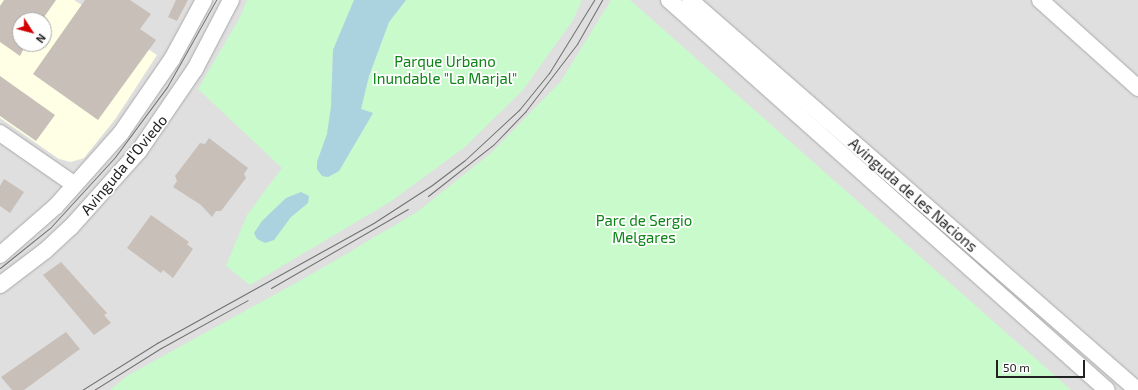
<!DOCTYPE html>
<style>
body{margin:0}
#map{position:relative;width:1138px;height:390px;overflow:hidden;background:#f2efe9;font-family:"Exo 2",sans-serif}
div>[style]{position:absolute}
.residential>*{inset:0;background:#e0dfdf}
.education>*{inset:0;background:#ffffe5}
.park>*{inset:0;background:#c8facc}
.water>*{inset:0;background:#aad3df}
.building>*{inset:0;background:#c7bfb8}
.roads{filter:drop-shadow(0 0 1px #a9a9a9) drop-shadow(0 0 1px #a9a9a9)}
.minor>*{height:16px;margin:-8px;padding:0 8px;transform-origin:8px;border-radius:8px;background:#fff}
.tram>*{height:1px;margin:-0.5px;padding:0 0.5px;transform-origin:0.5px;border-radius:0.5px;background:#707070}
span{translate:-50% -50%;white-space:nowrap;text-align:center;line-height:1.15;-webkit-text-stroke:3.5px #fff;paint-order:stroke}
.park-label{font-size:15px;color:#0c8416}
.street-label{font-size:15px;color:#222}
.north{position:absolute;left:12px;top:12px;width:40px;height:40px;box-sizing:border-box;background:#fff;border:1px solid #a7a7a7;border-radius:50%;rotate:126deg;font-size:11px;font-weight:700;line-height:16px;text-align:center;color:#222}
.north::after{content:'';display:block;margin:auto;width:14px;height:18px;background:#d40000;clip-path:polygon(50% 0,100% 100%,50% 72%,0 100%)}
.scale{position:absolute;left:996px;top:360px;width:89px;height:18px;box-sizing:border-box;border:2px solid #222;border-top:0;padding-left:5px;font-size:12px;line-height:14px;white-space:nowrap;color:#222;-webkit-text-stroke:3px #fff;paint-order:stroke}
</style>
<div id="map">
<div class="residential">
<div style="clip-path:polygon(evenodd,0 0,1138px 0,1138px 390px,0 390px,0 0,20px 20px,44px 20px,44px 44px,20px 44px,20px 20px)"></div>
</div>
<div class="education">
<div style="clip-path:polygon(evenodd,0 0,74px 0,157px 55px,116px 118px,84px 158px,71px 162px,59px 159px,0 118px,0 0,20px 20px,44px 20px,44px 44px,20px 44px,20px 20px)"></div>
</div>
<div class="park">
<div style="clip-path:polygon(evenodd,247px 0,354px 0,333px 50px,331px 107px,327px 134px,317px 162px,317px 170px,322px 175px,328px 177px,339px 171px,373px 113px,361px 109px,369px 76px,389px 22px,406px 0,582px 0,573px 20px,523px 90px,465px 147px,390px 202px,250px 285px,226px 266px,247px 215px,282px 168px,198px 89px,239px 19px,247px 0,286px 198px,308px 203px,291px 217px,274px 240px,286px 198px)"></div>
<div style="clip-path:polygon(611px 0,630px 0,1071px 390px,110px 390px,127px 376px,319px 270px,417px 212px,491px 153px,561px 81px)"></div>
</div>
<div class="water">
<div style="clip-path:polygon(354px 0,406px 0,389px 22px,369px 76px,361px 109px,373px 113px,339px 171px,328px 177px,322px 176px,317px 169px,317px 162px,327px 134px,331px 107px,333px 50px)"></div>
<div style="clip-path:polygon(301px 192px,309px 196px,308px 203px,291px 217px,274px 240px,265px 243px,257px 239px,254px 233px,262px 221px,286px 198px)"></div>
</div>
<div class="building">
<div style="clip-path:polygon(4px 0,56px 0,42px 20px,20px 20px,20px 44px,26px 44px,20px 56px,0 42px,0 6px)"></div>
<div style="clip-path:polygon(85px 0,130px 0,151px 14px,140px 29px,156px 40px,98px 120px,33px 74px)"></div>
<div style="clip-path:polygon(176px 0,188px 0,177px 21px,168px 17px)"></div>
<div style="clip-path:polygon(0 76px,55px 115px,36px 141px,0 116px)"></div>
<div style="clip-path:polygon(209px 138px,248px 168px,244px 174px,246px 178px,221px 211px,216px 211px,212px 217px,201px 205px,173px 187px,177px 181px,175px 176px,200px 143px,205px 144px)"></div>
<div style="clip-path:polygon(4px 179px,24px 192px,10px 213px,0 206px,0 186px)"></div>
<div style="clip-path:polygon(151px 215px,189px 242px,187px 244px,193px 249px,173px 278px,163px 270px,161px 273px,127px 248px)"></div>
<div style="clip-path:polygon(61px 262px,107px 313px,104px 315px,111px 323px,94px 335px,43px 275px)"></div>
<div style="clip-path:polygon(66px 332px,80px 349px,24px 390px,12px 390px,1px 377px)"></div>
</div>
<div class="roads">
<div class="minor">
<div style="left:669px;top:0;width:586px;rotate:41.68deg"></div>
<div style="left:690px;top:0;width:593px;rotate:41.1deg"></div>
<div style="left:1040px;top:0;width:132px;rotate:41.9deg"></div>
<div style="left:0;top:133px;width:91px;rotate:34.7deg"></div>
<div style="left:0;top:255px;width:74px;rotate:-41.2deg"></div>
<div style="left:56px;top:206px;width:98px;rotate:-48.3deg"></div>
<div style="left:121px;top:133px;width:90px;rotate:-55.4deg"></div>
<div style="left:172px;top:59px;width:67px;rotate:-61.5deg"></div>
<div style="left:0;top:285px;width:56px;rotate:-37.1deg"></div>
<div style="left:45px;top:251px;width:35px;rotate:-43deg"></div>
<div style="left:71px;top:227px;width:102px;rotate:-48.2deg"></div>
<div style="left:139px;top:151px;width:99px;rotate:-55.7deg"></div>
<div style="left:195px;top:69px;width:78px;rotate:-62.4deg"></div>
</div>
</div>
<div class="tram">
<div style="left:428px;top:196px;width:84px;rotate:-38.2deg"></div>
<div style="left:494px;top:144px;width:45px;rotate:-45.9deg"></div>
<div style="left:525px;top:112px;width:86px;rotate:-52.6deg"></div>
<div style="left:577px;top:44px;width:51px;rotate:-60.4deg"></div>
<div style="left:0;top:268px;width:64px;rotate:-38.7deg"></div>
<div style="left:50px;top:228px;width:96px;rotate:-47.5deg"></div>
<div style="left:115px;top:157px;width:87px;rotate:-53.4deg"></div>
<div style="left:167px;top:87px;width:100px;rotate:-60.6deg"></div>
<div style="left:271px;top:288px;width:158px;rotate:-30deg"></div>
<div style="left:82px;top:390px;width:89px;rotate:-32.1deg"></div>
<div style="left:157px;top:343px;width:249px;rotate:-29deg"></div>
<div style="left:375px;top:222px;width:68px;rotate:-33deg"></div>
<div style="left:432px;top:185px;width:41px;rotate:-37.1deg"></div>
<div style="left:465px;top:160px;width:74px;rotate:-42.8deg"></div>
<div style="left:519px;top:110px;width:48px;rotate:-51deg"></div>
<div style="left:549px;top:73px;width:86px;rotate:-58.3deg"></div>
<div style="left:94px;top:390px;width:79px;rotate:-32.1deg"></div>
<div style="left:161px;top:348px;width:99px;rotate:-28.9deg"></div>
</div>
<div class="park-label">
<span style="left:445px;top:70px">Parque Urbano<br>Inundable "La Marjal"</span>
<span style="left:644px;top:229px">Parc de Sergio<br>Melgares</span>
</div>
<div class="street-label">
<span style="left:124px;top:165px;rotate:-50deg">Avinguda d'Oviedo</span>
<span style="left:913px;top:195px;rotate:41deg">Avinguda de les Nacions</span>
</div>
<div class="north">N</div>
<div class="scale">50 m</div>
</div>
